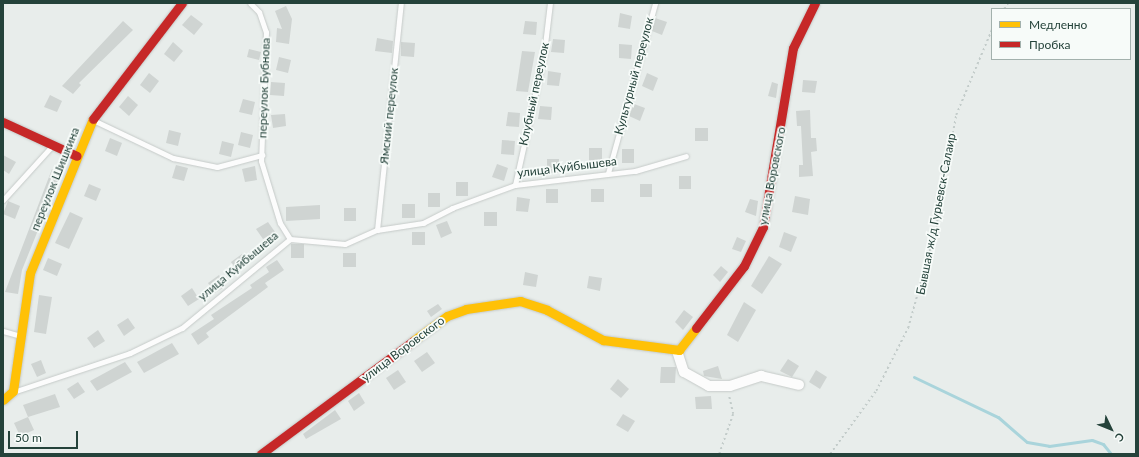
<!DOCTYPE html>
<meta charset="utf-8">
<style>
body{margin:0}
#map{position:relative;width:1139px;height:457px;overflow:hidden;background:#e8edeb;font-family:Lato,sans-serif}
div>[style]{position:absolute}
.stream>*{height:3px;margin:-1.5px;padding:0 1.5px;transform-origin:1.5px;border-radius:1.5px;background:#a9d4db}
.building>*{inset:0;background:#cfd4d2}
.path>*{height:1.5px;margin-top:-0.75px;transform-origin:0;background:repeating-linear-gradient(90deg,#c3ccca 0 2px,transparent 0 5px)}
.roads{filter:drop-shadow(0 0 1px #c5cac8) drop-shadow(0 0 1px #c5cac8)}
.lane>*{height:5px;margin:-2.5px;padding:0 2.5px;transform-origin:2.5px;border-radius:2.5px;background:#fcfcfc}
.street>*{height:10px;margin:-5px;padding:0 5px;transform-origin:5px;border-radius:5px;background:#fcfcfc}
.slow>*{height:9px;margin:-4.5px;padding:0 4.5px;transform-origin:4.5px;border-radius:4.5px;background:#ffc107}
.jam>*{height:9px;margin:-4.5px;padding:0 4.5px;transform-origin:4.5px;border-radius:4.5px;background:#c62828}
span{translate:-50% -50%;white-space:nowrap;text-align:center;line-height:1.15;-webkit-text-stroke:3.5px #f7fbf9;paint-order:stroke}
.street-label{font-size:12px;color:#24423a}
.frame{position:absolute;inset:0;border:4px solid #24423a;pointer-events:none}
.legend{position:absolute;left:991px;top:8px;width:140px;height:52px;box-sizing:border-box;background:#f7fbf9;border:1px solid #a3b1ad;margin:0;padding:5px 7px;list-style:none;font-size:12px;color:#24423a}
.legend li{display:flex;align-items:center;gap:8px;height:20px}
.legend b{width:20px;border:1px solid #a3b1ad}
.north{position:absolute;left:1091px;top:409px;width:40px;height:40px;-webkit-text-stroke:3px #f7fbf9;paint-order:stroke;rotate:133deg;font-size:11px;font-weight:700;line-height:16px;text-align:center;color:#24423a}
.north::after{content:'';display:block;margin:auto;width:14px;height:18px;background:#24423a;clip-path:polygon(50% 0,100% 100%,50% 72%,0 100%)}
.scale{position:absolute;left:8px;top:431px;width:70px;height:18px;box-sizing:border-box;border:2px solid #24423a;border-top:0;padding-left:5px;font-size:12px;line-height:14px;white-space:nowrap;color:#24423a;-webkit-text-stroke:3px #f7fbf9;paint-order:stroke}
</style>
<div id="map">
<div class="stream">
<div style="left:914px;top:377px;width:93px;rotate:25.5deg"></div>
<div style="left:998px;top:417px;width:38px;rotate:41deg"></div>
<div style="left:1027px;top:442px;width:22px;rotate:10deg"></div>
<div style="left:1049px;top:446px;width:43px;rotate:-7.9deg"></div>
<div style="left:1092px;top:440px;width:12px;rotate:20deg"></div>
<div style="left:1103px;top:444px;width:13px;rotate:51deg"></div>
</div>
<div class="building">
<div style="clip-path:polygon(286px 6px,292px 19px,289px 44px,276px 42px,277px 28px,282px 29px,275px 11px)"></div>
<div style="clip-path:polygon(620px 13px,632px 16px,630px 29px,618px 27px)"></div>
<div style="clip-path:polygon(191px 15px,203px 24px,194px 35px,182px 25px)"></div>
<div style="clip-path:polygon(655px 18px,667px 22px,662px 35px,652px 31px)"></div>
<div style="clip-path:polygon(123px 21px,133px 30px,79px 83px,81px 85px,73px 94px,62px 86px)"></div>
<div style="clip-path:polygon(525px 21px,537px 22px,536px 35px,523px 34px)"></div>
<div style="clip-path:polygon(377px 38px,393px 41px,392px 53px,375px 51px)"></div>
<div style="clip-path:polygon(553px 39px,565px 40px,564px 53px,551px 52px)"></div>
<div style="clip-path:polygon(173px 42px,183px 51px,174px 62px,164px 54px)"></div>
<div style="clip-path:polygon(401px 42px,415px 43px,414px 57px,401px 56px)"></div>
<div style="clip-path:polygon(619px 44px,632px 45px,631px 59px,619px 58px)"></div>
<div style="clip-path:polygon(249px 49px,261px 52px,259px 60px,247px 57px)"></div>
<div style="clip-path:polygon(522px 51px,535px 52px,528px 92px,516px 91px)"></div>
<div style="clip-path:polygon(279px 57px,291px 60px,288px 73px,276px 70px)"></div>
<div style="clip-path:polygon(548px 71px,561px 73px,559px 86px,547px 85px)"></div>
<div style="clip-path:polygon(149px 73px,159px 81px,150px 93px,140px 85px)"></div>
<div style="clip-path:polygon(647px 73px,658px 78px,653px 91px,642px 86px)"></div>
<div style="clip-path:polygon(803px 80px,817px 81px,815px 93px,802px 92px)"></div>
<div style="clip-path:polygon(271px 82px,285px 83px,284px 96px,270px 95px)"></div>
<div style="clip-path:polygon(772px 82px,778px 84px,776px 98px,768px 96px)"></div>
<div style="clip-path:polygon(50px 95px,62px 101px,57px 112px,44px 107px)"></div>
<div style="clip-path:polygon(128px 96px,138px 105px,129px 116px,119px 107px)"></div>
<div style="clip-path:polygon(243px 99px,255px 102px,252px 115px,239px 112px)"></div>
<div style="clip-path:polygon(634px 104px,645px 108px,640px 121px,629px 116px)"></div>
<div style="clip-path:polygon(540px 106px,552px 107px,551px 120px,538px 119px)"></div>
<div style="clip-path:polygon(810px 110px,811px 138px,816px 138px,817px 151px,811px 152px,813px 176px,799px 177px,799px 165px,803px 165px,801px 126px,797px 126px,796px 111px)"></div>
<div style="clip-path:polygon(508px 112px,520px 113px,519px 127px,506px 126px)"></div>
<div style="clip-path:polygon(285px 114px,286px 126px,273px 128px,271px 115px)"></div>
<div style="clip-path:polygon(695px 128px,708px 128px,708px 141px,695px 141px)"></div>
<div style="clip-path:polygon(169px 130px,181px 133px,178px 146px,166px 143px)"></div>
<div style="clip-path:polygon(241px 132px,253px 135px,250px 148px,238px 145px)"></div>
<div style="clip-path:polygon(110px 138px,122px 143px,117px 156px,105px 151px)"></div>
<div style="clip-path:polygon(502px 140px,515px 141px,514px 155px,501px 154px)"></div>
<div style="clip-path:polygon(222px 141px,234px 144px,231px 157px,219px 154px)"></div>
<div style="clip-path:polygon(589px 148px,602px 148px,602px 162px,589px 162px)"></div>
<div style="clip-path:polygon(622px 149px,634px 149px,634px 163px,622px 163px)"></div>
<div style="clip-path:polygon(3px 155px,16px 162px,9px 174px,3px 170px)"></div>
<div style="clip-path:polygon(547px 159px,559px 159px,559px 173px,547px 173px)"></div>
<div style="clip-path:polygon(497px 164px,508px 168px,504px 181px,492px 177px)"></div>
<div style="clip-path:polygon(176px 165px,188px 168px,184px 181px,172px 178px)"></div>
<div style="clip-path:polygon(255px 166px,257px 180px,245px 182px,242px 169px)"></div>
<div style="clip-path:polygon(52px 169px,61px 173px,22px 270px,18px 294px,5px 292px)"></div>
<div style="clip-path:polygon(679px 176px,691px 176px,691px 189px,679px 189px)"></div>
<div style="clip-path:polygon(456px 182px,468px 182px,468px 196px,456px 196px)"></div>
<div style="clip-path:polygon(89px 184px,101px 189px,96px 201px,84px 196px)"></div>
<div style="clip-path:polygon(640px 184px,652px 184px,652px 197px,640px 197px)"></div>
<div style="clip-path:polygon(546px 189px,558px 189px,558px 203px,546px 203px)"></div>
<div style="clip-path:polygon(591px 189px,604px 189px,604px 202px,591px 202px)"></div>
<div style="clip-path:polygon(428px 193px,440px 193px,440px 207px,428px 207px)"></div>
<div style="clip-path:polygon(795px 196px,810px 199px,808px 215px,792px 212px)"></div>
<div style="clip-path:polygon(517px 197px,530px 199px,528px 212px,516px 211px)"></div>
<div style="clip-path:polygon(750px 199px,758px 201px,756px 216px,745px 212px)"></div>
<div style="clip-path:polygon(8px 201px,20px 206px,15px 219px,3px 214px)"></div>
<div style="clip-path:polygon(402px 204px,415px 204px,415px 218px,402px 218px)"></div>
<div style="clip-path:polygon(320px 205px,320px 219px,286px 221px,286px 207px)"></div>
<div style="clip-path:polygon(344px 208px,356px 208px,356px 221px,344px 221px)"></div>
<div style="clip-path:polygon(70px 212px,83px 218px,69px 249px,55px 243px)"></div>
<div style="clip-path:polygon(484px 212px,497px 212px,497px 226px,484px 226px)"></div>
<div style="clip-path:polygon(447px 221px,452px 233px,441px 238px,436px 225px)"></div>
<div style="clip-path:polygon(268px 222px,275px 232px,263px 239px,256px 229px)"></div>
<div style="clip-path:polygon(412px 232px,425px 232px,425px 245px,412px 245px)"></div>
<div style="clip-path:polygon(784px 232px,797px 237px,791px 252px,779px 247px)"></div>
<div style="clip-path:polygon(737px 237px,746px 241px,741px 252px,732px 249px)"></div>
<div style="clip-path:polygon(291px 244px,304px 244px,304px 258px,291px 258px)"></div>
<div style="clip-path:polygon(343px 253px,356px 253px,356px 267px,343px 267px)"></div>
<div style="clip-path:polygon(242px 254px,249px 264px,238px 272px,231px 262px)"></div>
<div style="clip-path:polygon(769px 256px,782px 264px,762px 294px,751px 286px)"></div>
<div style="clip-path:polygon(48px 258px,62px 264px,57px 276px,43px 270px)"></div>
<div style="clip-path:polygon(277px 260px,284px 270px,265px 283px,268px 287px,206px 333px,209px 337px,198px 345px,191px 334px,214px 319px,211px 315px,252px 288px,250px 285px,269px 272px,266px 267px)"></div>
<div style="clip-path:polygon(721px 266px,728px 272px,720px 282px,713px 275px)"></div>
<div style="clip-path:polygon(525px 272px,538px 275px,536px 287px,523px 285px)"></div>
<div style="clip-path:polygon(219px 275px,226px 286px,215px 293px,208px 283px)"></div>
<div style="clip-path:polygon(589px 276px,602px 278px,600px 291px,587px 288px)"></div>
<div style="clip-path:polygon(192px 288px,199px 299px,188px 306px,181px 296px)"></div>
<div style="clip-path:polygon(39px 295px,52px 297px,46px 334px,34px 332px)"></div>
<div style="clip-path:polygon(744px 302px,756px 310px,738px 342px,727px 335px)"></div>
<div style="clip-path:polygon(438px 304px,442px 309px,431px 317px,427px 311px)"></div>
<div style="clip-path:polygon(684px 310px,693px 317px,683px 330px,675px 322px)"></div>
<div style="clip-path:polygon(128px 318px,135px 328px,124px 336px,117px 325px)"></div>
<div style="clip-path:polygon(98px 330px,105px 341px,94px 348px,87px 338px)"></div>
<div style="clip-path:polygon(172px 343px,179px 354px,144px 373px,137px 362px)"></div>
<div style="clip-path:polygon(427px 352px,435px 363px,422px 372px,414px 361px)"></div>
<div style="clip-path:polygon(788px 359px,799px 366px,792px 377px,780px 371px)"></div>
<div style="clip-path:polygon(41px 360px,46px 373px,37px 377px,31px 364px)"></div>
<div style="clip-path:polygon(125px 362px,132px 372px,97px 391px,90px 381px)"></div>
<div style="clip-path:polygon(718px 366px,722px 379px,704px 376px,703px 371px)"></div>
<div style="clip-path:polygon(661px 367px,676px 367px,675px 383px,660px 383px)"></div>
<div style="clip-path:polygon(398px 370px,406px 382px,394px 390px,386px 378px)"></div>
<div style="clip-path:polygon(816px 370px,827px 377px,820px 389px,809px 382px)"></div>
<div style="clip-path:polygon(618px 379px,629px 389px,621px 398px,610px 389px)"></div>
<div style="clip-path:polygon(78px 382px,85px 392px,74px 399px,67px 389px)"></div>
<div style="clip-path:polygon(359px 393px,365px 403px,354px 411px,348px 401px)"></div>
<div style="clip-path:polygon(55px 394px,60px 407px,28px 417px,23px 405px)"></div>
<div style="clip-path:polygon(711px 396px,712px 409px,696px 409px,695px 397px)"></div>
<div style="clip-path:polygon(335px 410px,341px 419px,306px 439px,303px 434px)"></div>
<div style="clip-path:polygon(623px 414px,635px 421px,628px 432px,616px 425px)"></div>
<div style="clip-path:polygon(28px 417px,34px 430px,20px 436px,14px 423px)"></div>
</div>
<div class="path">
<div style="left:1004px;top:9px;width:7px;rotate:-56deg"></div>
<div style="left:719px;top:454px;width:42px;rotate:-70.7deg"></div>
<div style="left:733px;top:414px;width:18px;rotate:-103deg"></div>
<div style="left:830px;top:454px;width:78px;rotate:-53.9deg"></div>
<div style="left:876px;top:391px;width:71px;rotate:-63.1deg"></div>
<div style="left:908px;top:328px;width:105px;rotate:-74.5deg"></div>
<div style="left:936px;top:227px;width:114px;rotate:-79.9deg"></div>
<div style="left:956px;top:115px;width:93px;rotate:-67.3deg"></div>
</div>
<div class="roads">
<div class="lane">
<div style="left:250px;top:3px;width:13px;rotate:45deg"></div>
<div style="left:259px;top:12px;width:21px;rotate:71deg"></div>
<div style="left:266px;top:32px;width:129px;rotate:92.2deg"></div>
<div style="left:261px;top:161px;width:65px;rotate:73deg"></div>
<div style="left:280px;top:223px;width:19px;rotate:58deg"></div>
<div style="left:93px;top:120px;width:89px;rotate:25.4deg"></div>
<div style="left:173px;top:158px;width:45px;rotate:11.6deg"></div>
<div style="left:217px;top:167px;width:47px;rotate:-14.9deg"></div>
<div style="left:608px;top:173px;width:176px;rotate:-74.5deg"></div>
<div style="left:515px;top:185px;width:135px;rotate:-77.6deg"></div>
<div style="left:544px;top:53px;width:50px;rotate:-83.2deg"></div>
<div style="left:3px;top:200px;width:73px;rotate:-47.8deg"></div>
<div style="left:377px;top:230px;width:228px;rotate:-84deg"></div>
<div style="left:3px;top:331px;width:18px;rotate:16deg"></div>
<div style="left:16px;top:391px;width:120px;rotate:-18.4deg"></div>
<div style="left:130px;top:353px;width:58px;rotate:-25.7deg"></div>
<div style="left:182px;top:328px;width:140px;rotate:-39.5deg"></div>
<div style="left:290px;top:239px;width:55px;rotate:5.2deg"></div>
<div style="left:345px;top:244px;width:35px;rotate:-24deg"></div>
<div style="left:377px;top:230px;width:47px;rotate:-8.7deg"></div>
<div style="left:423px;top:223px;width:33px;rotate:-27deg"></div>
<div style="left:452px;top:208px;width:67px;rotate:-20.1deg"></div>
<div style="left:515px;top:185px;width:121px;rotate:-6.7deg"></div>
<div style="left:635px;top:171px;width:53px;rotate:-16.4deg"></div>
</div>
<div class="street">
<div style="left:677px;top:351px;width:22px;rotate:72deg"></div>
<div style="left:684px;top:372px;width:29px;rotate:29deg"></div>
<div style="left:709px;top:386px;width:21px"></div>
<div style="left:730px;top:386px;width:33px;rotate:-18deg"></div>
<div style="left:761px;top:376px;width:39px;rotate:13deg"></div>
</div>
<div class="slow">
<div style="left:413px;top:341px;width:42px;rotate:-36.3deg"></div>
<div style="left:447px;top:316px;width:20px;rotate:-20deg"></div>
<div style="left:466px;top:309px;width:55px;rotate:-8.4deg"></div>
<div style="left:520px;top:301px;width:28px;rotate:18deg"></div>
<div style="left:547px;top:310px;width:64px;rotate:28.2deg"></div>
<div style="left:603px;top:340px;width:77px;rotate:7.5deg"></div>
<div style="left:679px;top:350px;width:28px;rotate:-52deg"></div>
<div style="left:3px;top:400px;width:13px;rotate:-42deg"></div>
<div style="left:13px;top:391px;width:119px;rotate:-81.8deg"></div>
<div style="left:30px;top:273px;width:166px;rotate:-67.8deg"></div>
</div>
<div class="jam">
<div style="left:93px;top:119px;width:146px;rotate:-52.5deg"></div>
<div style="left:3px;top:122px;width:81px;rotate:24.7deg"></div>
<div style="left:696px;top:328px;width:78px;rotate:-52.3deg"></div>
<div style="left:744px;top:266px;width:43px;rotate:-64deg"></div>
<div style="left:763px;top:227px;width:181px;rotate:-80.5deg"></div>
<div style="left:793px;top:48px;width:50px;rotate:-63.9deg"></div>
<div style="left:261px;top:454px;width:189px;rotate:-36.6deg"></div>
</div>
</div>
<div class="street-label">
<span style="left:634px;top:76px;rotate:-75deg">Культурный переулок</span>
<span style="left:264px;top:88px;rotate:-88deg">переулок Бубнова</span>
<span style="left:534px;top:94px;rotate:-78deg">Клубный переулок</span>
<span style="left:389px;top:116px;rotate:-84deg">Ямский переулок</span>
<span style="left:567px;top:167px;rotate:-7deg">улица Куйбышева</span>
<span style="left:772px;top:176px;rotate:-79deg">улица Воровского</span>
<span style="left:55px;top:179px;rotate:-68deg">переулок Шишкина</span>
<span style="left:936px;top:214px;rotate:-79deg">Бывшая ж/д Гурьевск-Салаир</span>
<span style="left:238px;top:266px;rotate:-40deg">улица Куйбышева</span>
<span style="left:403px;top:349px;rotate:-37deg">улица Воровского</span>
</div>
<div class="frame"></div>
<ul class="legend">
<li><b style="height:5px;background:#ffc107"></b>Медленно</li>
<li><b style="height:5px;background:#c62828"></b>Пробка</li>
</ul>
<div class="north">С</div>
<div class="scale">50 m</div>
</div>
